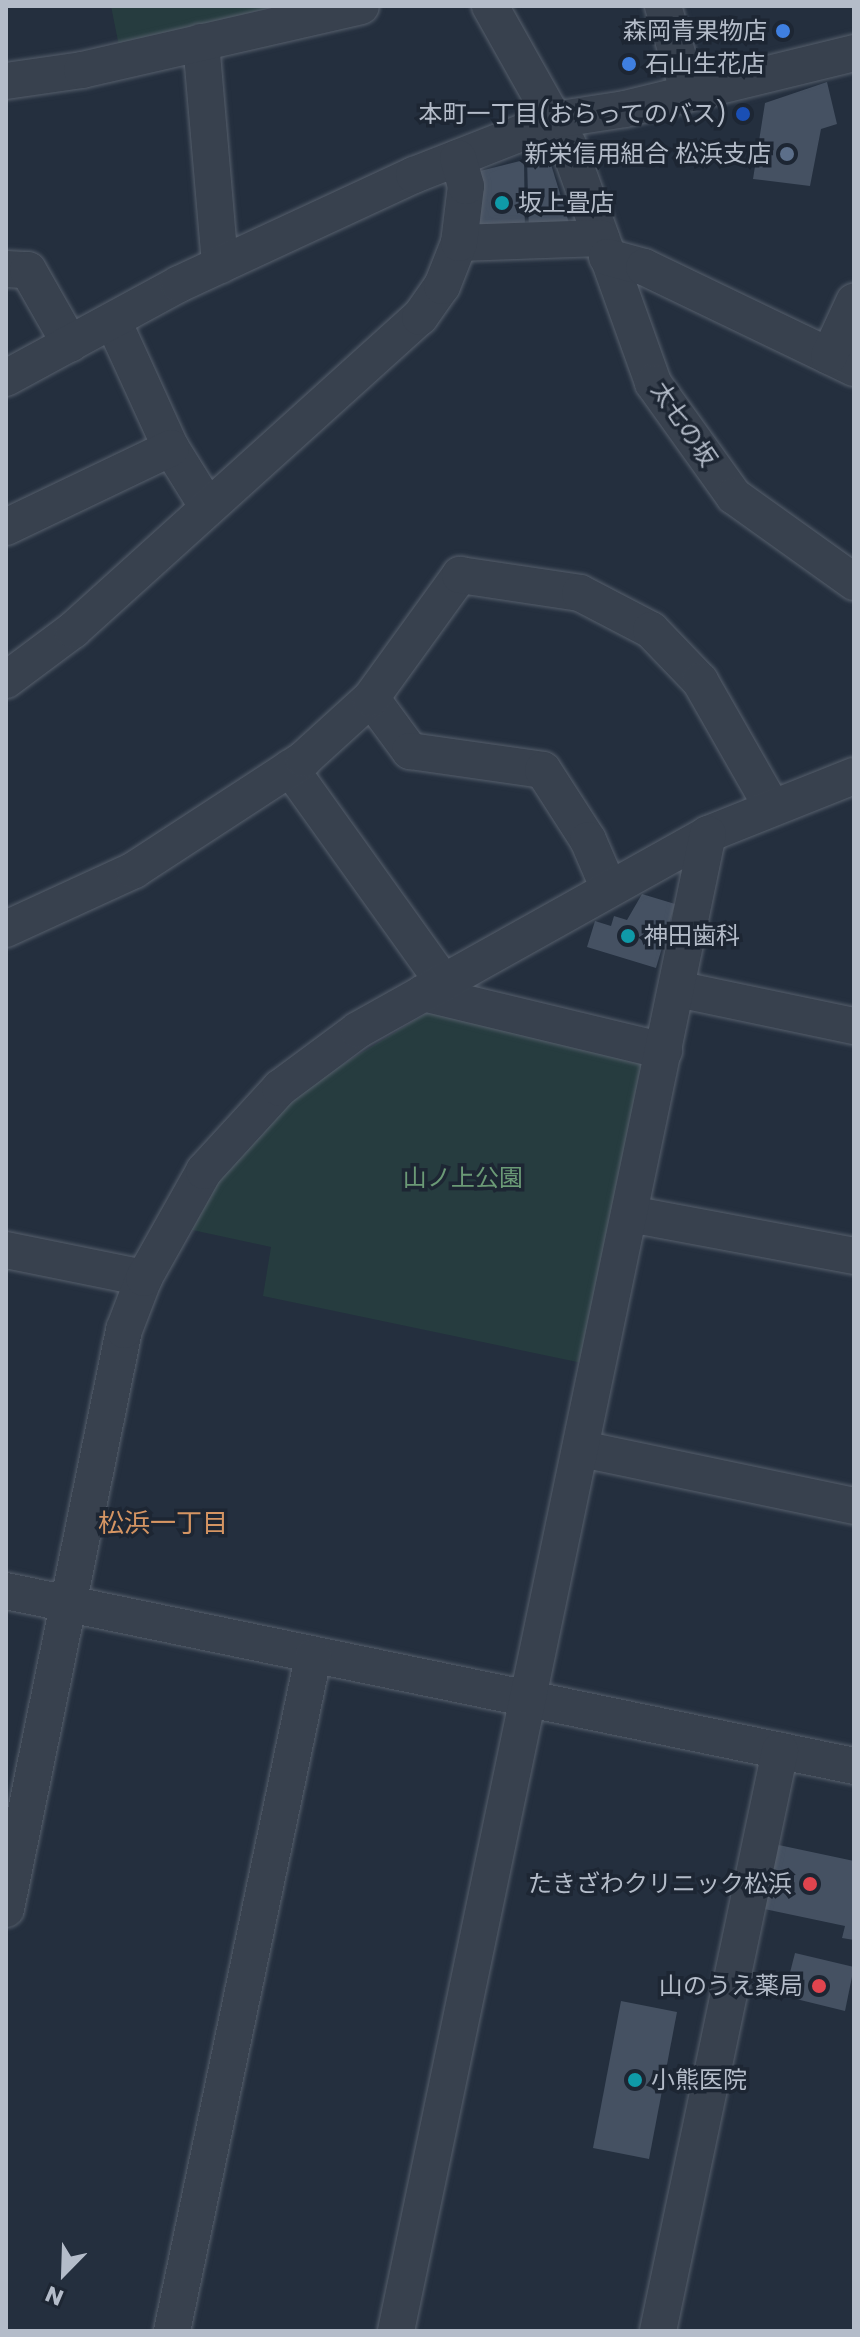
<!DOCTYPE html>
<meta charset="utf-8">
<style>
body{margin:0}
#map{position:relative;width:860px;height:2337px;overflow:hidden;background:#242f3e;font-family:Poppins,"Noto Sans JP",sans-serif}
div>[style]{position:absolute}
.green>*{inset:0;background:#263c3f}
.building>*{inset:0;background:#455162}
.roads{filter:drop-shadow(0 0 2px #565f6c) drop-shadow(0 0 2px #565f6c)}
.minor>*{height:36px;margin:-18px;padding:0 18px;transform-origin:18px;border-radius:18px;background:#38414e}
.dots>*{width:22px;height:22px;translate:-50% -50%;box-sizing:border-box;border:4px solid #1d2633;border-radius:50%}
span{translate:-50% -50%;white-space:nowrap;text-align:center;line-height:1.15;-webkit-text-stroke:7px #1d2633;paint-order:stroke}
.poi-label{font-size:24px;color:#b4bcc9}
.right{translate:-100% -50%;text-align:right}
.left{translate:0 -50%;text-align:left}
.street-label{font-size:24px;color:#b4bcc9}
.park-label{font-size:24px;color:#6b9a76}
.neighbourhood-label{font-size:26px;color:#d59563}
.frame{position:absolute;inset:0;border:8px solid #b4bcc9;pointer-events:none}
.north{position:absolute;left:24px;top:2233px;width:80px;height:80px;-webkit-text-stroke:6px #1d2633;paint-order:stroke;rotate:203deg;font-size:22px;font-weight:700;line-height:32px;text-align:center;color:#b4bcc9}
.north::after{content:'';display:block;margin:auto;width:28px;height:36px;background:#b4bcc9;clip-path:polygon(50% 0,100% 100%,50% 72%,0 100%)}
</style>
<div id="map">
<div class="green">
<div style="clip-path:polygon(111px 6px,277px 6px,119px 46px)"></div>
<div style="clip-path:polygon(430px 1011px,651px 1059px,587px 1364px,263px 1296px,271px 1247px,183px 1228px,213px 1185px,299px 1091px)"></div>
</div>
<div class="building">
<div style="clip-path:polygon(827px 82px,837px 124px,821px 129px,810px 186px,753px 179px,765px 103px)"></div>
<div style="clip-path:polygon(527px 158px,550px 161px,572px 233px,529px 235px)"></div>
<div style="clip-path:polygon(524px 160px,525px 235px,477px 238px,480px 171px)"></div>
<div style="clip-path:polygon(642px 894px,675px 904px,656px 968px,587px 947px,595px 921px,611px 926px,614px 916px,627px 920px)"></div>
<div style="clip-path:polygon(774px 1844px,854px 1861px,854px 1940px,842px 1938px,845px 1926px,760px 1908px)"></div>
<div style="clip-path:polygon(795px 1953px,854px 1967px,845px 2011px,784px 1996px)"></div>
<div style="clip-path:polygon(621px 2001px,677px 2012px,649px 2159px,593px 2148px)"></div>
</div>
<div class="roads">
<div class="minor">
<div style="left:490px;top:6px;width:159px;rotate:60.7deg"></div>
<div style="left:568px;top:145px;width:253px;rotate:70.3deg"></div>
<div style="left:653px;top:383px;width:139px;rotate:54.4deg"></div>
<div style="left:734px;top:496px;width:148px;rotate:35.6deg"></div>
<div style="left:663px;top:6px;width:91px;rotate:73.4deg"></div>
<div style="left:201px;top:42px;width:224px;rotate:85.1deg"></div>
<div style="left:6px;top:81px;width:77px;rotate:-8.2deg"></div>
<div style="left:82px;top:70px;width:286px;rotate:-12.9deg"></div>
<div style="left:459px;top:243px;width:142px;rotate:-2deg"></div>
<div style="left:607px;top:257px;width:38px;rotate:15deg"></div>
<div style="left:644px;top:267px;width:233px;rotate:25.7deg"></div>
<div style="left:6px;top:269px;width:22px;rotate:3deg"></div>
<div style="left:28px;top:270px;width:85px;rotate:60.4deg"></div>
<div style="left:113px;top:321px;width:140px;rotate:65.5deg"></div>
<div style="left:171px;top:448px;width:68px;rotate:58.2deg"></div>
<div style="left:829px;top:356px;width:60px;rotate:-65.2deg"></div>
<div style="left:6px;top:378px;width:197px;rotate:-28.5deg"></div>
<div style="left:179px;top:284px;width:259px;rotate:-24.9deg"></div>
<div style="left:414px;top:175px;width:150px;rotate:-21.4deg"></div>
<div style="left:554px;top:120px;width:72px;rotate:-8.8deg"></div>
<div style="left:625px;top:109px;width:236px;rotate:-13.7deg"></div>
<div style="left:6px;top:527px;width:183px;rotate:-25.6deg"></div>
<div style="left:6px;top:680px;width:84px;rotate:-36.7deg"></div>
<div style="left:73px;top:630px;width:467px;rotate:-42.1deg"></div>
<div style="left:420px;top:317px;width:38px;rotate:-55deg"></div>
<div style="left:442px;top:286px;width:46px;rotate:-68.4deg"></div>
<div style="left:459px;top:243px;width:57px;rotate:-83deg"></div>
<div style="left:466px;top:186px;width:29px;rotate:-106deg"></div>
<div style="left:371px;top:698px;width:66px;rotate:53.7deg"></div>
<div style="left:410px;top:751px;width:134px;rotate:8.1deg"></div>
<div style="left:543px;top:770px;width:83px;rotate:57.3deg"></div>
<div style="left:588px;top:840px;width:53px;rotate:66.8deg"></div>
<div style="left:290px;top:768px;width:263px;rotate:54.4deg"></div>
<div style="left:6px;top:929px;width:141px;rotate:-24.7deg"></div>
<div style="left:134px;top:870px;width:203px;rotate:-33.1deg"></div>
<div style="left:304px;top:759px;width:91px;rotate:-42.3deg"></div>
<div style="left:371px;top:698px;width:152px;rotate:-54.1deg"></div>
<div style="left:460px;top:575px;width:121px;rotate:8.5deg"></div>
<div style="left:580px;top:593px;width:80px;rotate:27.5deg"></div>
<div style="left:651px;top:630px;width:71px;rotate:46.1deg"></div>
<div style="left:700px;top:681px;width:145px;rotate:60.3deg"></div>
<div style="left:677px;top:989px;width:181px;rotate:11.8deg"></div>
<div style="left:423px;top:993px;width:248px;rotate:13.5deg"></div>
<div style="left:630px;top:1214px;width:228px;rotate:10.6deg"></div>
<div style="left:6px;top:1250px;width:141px;rotate:11.5deg"></div>
<div style="left:582px;top:1449px;width:278px;rotate:11.8deg"></div>
<div style="left:6px;top:1591px;width:866px;rotate:11.66deg"></div>
<div style="left:6px;top:1909px;width:591px;rotate:-78.48deg"></div>
<div style="left:124px;top:1330px;width:56px;rotate:-69deg"></div>
<div style="left:144px;top:1278px;width:123px;rotate:-60.7deg"></div>
<div style="left:204px;top:1171px;width:113px;rotate:-47.5deg"></div>
<div style="left:280px;top:1088px;width:97px;rotate:-36.6deg"></div>
<div style="left:358px;top:1030px;width:401px;rotate:-29.2deg"></div>
<div style="left:708px;top:834px;width:157px;rotate:-21.7deg"></div>
<div style="left:172px;top:2331px;width:689px;rotate:-78.18deg"></div>
<div style="left:396px;top:2331px;width:1529px;rotate:-78.23deg"></div>
<div style="left:658px;top:2331px;width:593px;rotate:-78.12deg"></div>
</div>
</div>
<div class="dots">
<div style="left:783px;top:31px;background:#3f7fe0"></div>
<div style="left:629px;top:64px;background:#3f7fe0"></div>
<div style="left:743px;top:114px;background:#1a4fb4"></div>
<div style="left:787px;top:154px;background:#5c6f8a"></div>
<div style="left:502px;top:203px;background:#0f9aa8"></div>
<div style="left:628px;top:936px;background:#0f9aa8"></div>
<div style="left:810px;top:1884px;background:#e0444e"></div>
<div style="left:819px;top:1986px;background:#e0444e"></div>
<div style="left:635px;top:2080px;background:#0f9aa8"></div>
</div>
<div class="poi-label">
<span class="right" style="left:767px;top:31px">森岡青果物店</span>
<span class="left" style="left:645px;top:64px">石山生花店</span>
<span class="right" style="left:727px;top:114px">本町一丁目(おらってのバス)</span>
<span class="right" style="left:771px;top:154px">新栄信用組合 松浜支店</span>
<span class="left" style="left:518px;top:203px">坂上畳店</span>
<span class="left" style="left:644px;top:936px">神田歯科</span>
<span class="right" style="left:792px;top:1884px">たきざわクリニック松浜</span>
<span class="right" style="left:803px;top:1986px">山のうえ薬局</span>
<span class="left" style="left:651px;top:2080px">小熊医院</span>
</div>
<div class="street-label">
<span style="left:684px;top:424px;rotate:56deg">太七の坂</span>
</div>
<div class="park-label">
<span style="left:463px;top:1178px">山ノ上公園</span>
</div>
<div class="neighbourhood-label">
<span style="left:163px;top:1524px">松浜一丁目</span>
</div>
<div class="frame"></div>
<div class="north">N</div>
</div>
